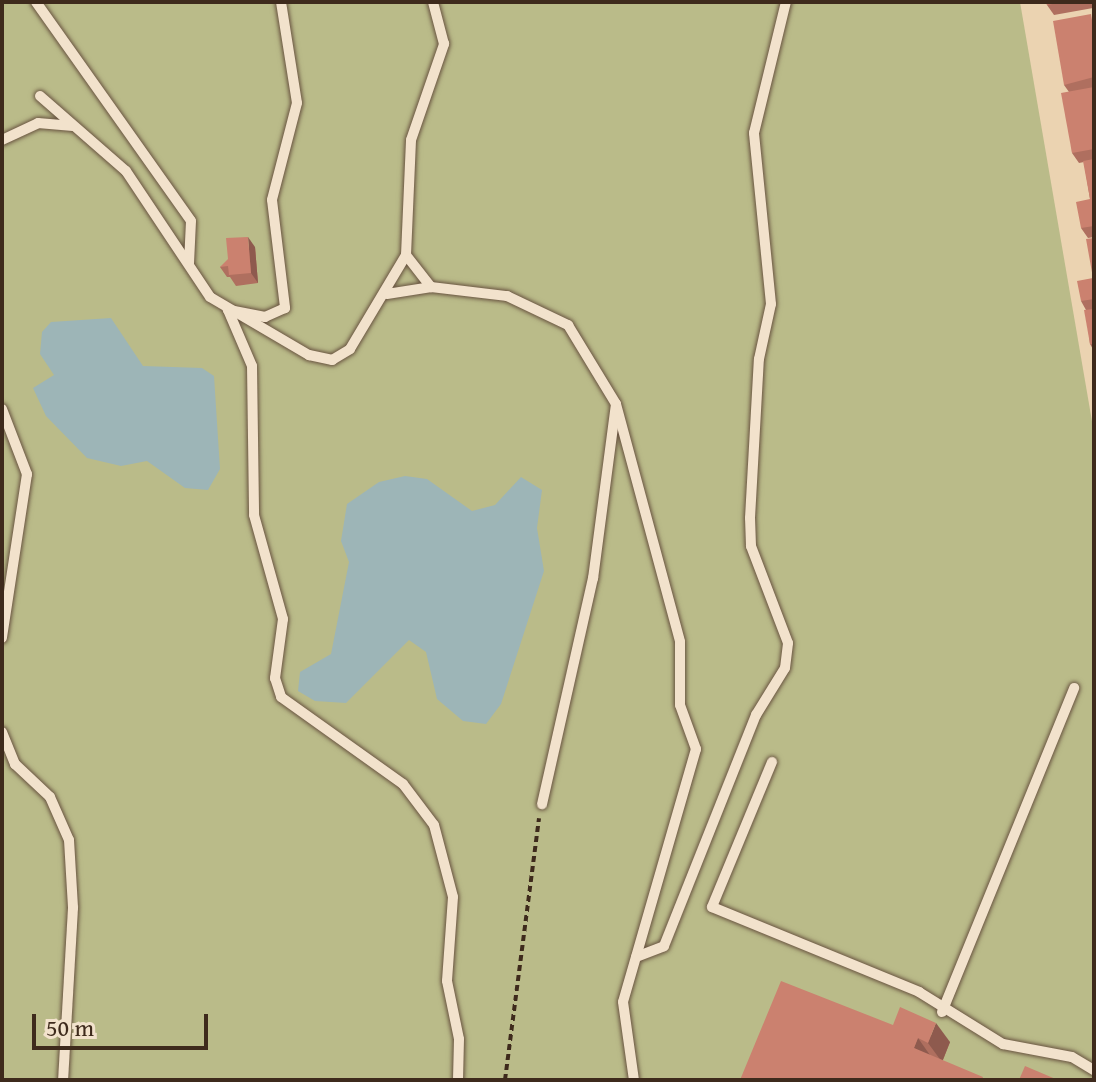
<!DOCTYPE html>
<html>
<head>
<meta charset="utf-8">
<style>
	body { margin:0 }
	#map { position:relative; width:1096px; height:1082px; overflow:hidden; background:#ebd3b1; font-family:"Gentium Book Plus",serif }
	div>[style] { position:absolute }
	[style*='--x'] { left:calc(var(--x)*1px); top:calc(var(--y)*1px); width:calc(var(--w)*1px); rotate:calc(var(--a)*1deg) }
	.green>* { inset:0; background:#babb89 }
	.water>* { inset:0; background:#9db5b7 }
	.path>* { height:4px; margin-top:-2px; transform-origin:0; background:repeating-linear-gradient(90deg,#3e2a1c 0 6px,transparent 0 10px) }
	.roads { filter:drop-shadow(0 0 2px #695441) drop-shadow(0 0 2px #695441) }
	.lane>* { height:10px; margin:-5px; padding:0 5px; transform-origin:5px; border-radius:5px; background:#f2e2cc }
	.wall>* { inset:0; background:#af6f5f }
	.shaded-wall>* { inset:0; background:#8e5a4e }
	.building>* { inset:0; background:#cb816f }
	span { translate:-50% -50%; white-space:nowrap; text-align:center; line-height:1.15; -webkit-text-stroke:7px #f2e2cc; paint-order:stroke }
	.frame { position:absolute; inset:0; border:4px solid #3e2a1c; pointer-events:none }
	.scale { position:absolute; left:32px; top:1014px; width:176px; height:36px; box-sizing:border-box; border:4px solid #3e2a1c; border-top:0; padding-left:10px; font-size:24px; line-height:28px; white-space:nowrap; color:#3e2a1c; -webkit-text-stroke:6px #f2e2cc; paint-order:stroke }
</style>
</head>
<body>
<div id="map">
	<div class="green">
		<i style="clip-path:polygon(2px 2px,1020px 2px,1094px 433px,1094px 1080px,2px 1080px)"></i>
	</div>
	<div class="water">
		<i style="clip-path:polygon(111px 318px,143px 366px,202px 368px,214px 376px,220px 469px,208px 490px,185px 488px,147px 461px,121px 466px,87px 458px,46px 416px,33px 388px,54px 375px,40px 354px,42px 332px,51px 322px)"></i>
		<i style="clip-path:polygon(405px 476px,427px 479px,472px 511px,495px 505px,521px 477px,542px 490px,537px 528px,544px 571px,501px 704px,486px 724px,463px 721px,437px 699px,426px 652px,409px 640px,346px 703px,315px 701px,298px 691px,300px 672px,331px 654px,349px 562px,341px 541px,347px 504px,379px 482px)"></i>
	</div>
	<div class="path">
		<i style="--x:505;--y:1080;--w:264;--a:-82.6"></i>
	</div>
	<div class="roads">
		<div class="lane">
			<i style="--x:36;--y:2;--w:268;--a:54.7"></i>
			<i style="--x:191;--y:221;--w:43;--a:92.7"></i>
			<i style="--x:281;--y:2;--w:102;--a:81"></i>
			<i style="--x:297;--y:103;--w:100;--a:104.5"></i>
			<i style="--x:272;--y:200;--w:109;--a:83.1"></i>
			<i style="--x:285;--y:308;--w:22;--a:156"></i>
			<i style="--x:265;--y:317;--w:38;--a:-169"></i>
			<i style="--x:228;--y:310;--w:61;--a:66.8"></i>
			<i style="--x:252;--y:366;--w:149;--a:89.2"></i>
			<i style="--x:254;--y:515;--w:108;--a:74.4"></i>
			<i style="--x:283;--y:619;--w:60;--a:97.7"></i>
			<i style="--x:275;--y:678;--w:20;--a:72"></i>
			<i style="--x:281;--y:697;--w:150;--a:35.5"></i>
			<i style="--x:403;--y:784;--w:51;--a:52.9"></i>
			<i style="--x:434;--y:825;--w:74;--a:75.2"></i>
			<i style="--x:453;--y:897;--w:84;--a:94.1"></i>
			<i style="--x:447;--y:981;--w:59;--a:78.3"></i>
			<i style="--x:459;--y:1039;--w:41;--a:91.4"></i>
			<i style="--x:40;--y:96;--w:114;--a:41.1"></i>
			<i style="--x:126;--y:171;--w:151;--a:56.3"></i>
			<i style="--x:210;--y:297;--w:115;--a:30.4"></i>
			<i style="--x:309;--y:355;--w:24;--a:12"></i>
			<i style="--x:332;--y:360;--w:21;--a:-31"></i>
			<i style="--x:350;--y:349;--w:109;--a:-59.2"></i>
			<i style="--x:406;--y:255;--w:115;--a:-87.5"></i>
			<i style="--x:411;--y:140;--w:102;--a:-71"></i>
			<i style="--x:444;--y:44;--w:43;--a:-104.7"></i>
			<i style="--x:2;--y:140;--w:40;--a:-25"></i>
			<i style="--x:38;--y:123;--w:35;--a:5"></i>
			<i style="--x:406;--y:255;--w:41;--a:52"></i>
			<i style="--x:431;--y:287;--w:77;--a:6.8"></i>
			<i style="--x:507;--y:296;--w:68;--a:25.4"></i>
			<i style="--x:568;--y:325;--w:92;--a:58.7"></i>
			<i style="--x:616;--y:404;--w:176;--a:97.5"></i>
			<i style="--x:593;--y:578;--w:232;--a:102.7"></i>
			<i style="--x:387;--y:294;--w:45;--a:-9"></i>
			<i style="--x:616;--y:404;--w:246;--a:74.9"></i>
			<i style="--x:680;--y:642;--w:63;--a:90"></i>
			<i style="--x:680;--y:705;--w:47;--a:70"></i>
			<i style="--x:696;--y:749;--w:263;--a:106.1"></i>
			<i style="--x:623;--y:1002;--w:79;--a:82"></i>
			<i style="--x:2;--y:409;--w:70;--a:69"></i>
			<i style="--x:27;--y:474;--w:166;--a:98.7"></i>
			<i style="--x:2;--y:732;--w:35;--a:68"></i>
			<i style="--x:15;--y:764;--w:48;--a:43.3"></i>
			<i style="--x:50;--y:797;--w:47;--a:66.2"></i>
			<i style="--x:69;--y:840;--w:68;--a:86.6"></i>
			<i style="--x:73;--y:908;--w:172;--a:93.3"></i>
			<i style="--x:772;--y:762;--w:157;--a:112.5"></i>
			<i style="--x:712;--y:907;--w:224;--a:22.3"></i>
			<i style="--x:919;--y:992;--w:99;--a:31.8"></i>
			<i style="--x:1003;--y:1044;--w:70;--a:10.7"></i>
			<i style="--x:1072;--y:1057;--w:26;--a:31"></i>
			<i style="--x:636;--y:957;--w:30;--a:-21"></i>
			<i style="--x:664;--y:946;--w:249;--a:-68.3"></i>
			<i style="--x:756;--y:715;--w:55;--a:-58.3"></i>
			<i style="--x:785;--y:668;--w:25;--a:-83"></i>
			<i style="--x:788;--y:643;--w:104;--a:-110.9"></i>
			<i style="--x:751;--y:546;--w:28;--a:-92"></i>
			<i style="--x:750;--y:518;--w:159;--a:-86.8"></i>
			<i style="--x:759;--y:359;--w:56;--a:-77.7"></i>
			<i style="--x:771;--y:304;--w:172;--a:-95.7"></i>
			<i style="--x:754;--y:133;--w:135;--a:-76.3"></i>
			<i style="--x:942;--y:1012;--w:350;--a:-67.8"></i>
		</div>
	</div>
	<div class="wall">
		<i style="clip-path:polygon(1046px 2px,1093px 2px,1093px 8px,1054px 15px,1047px 5px)"></i>
		<i style="clip-path:polygon(1094px 19px,1094px 237px,1088px 238px,1081px 228px,1090px 199px,1084px 162px,1079px 163px,1072px 153px,1069px 92px,1064px 85px)"></i>
		<i style="clip-path:polygon(1094px 238px,1094px 351px,1090px 344px,1086px 310px,1081px 301px,1093px 278px)"></i>
		<i style="clip-path:polygon(255px 247px,258px 283px,236px 286px,230px 277px,227px 277px,220px 267px)"></i>
		<i style="clip-path:polygon(893px 1025px,950px 1042px,943px 1060px,740px 1080px)"></i>
	</div>
	<div class="shaded-wall">
		<i style="clip-path:polygon(248px 237px,255px 247px,258px 283px,251px 273px)"></i>
		<i style="clip-path:polygon(936px 1023px,950px 1042px,942px 1062px,928px 1043px)"></i>
		<i style="clip-path:polygon(918px 1038px,932px 1058px,914px 1048px)"></i>
	</div>
	<div class="building">
		<i style="clip-path:polygon(1046px 2px,1063px 2px,1047px 5px)"></i>
		<i style="clip-path:polygon(1091px 14px,1094px 32px,1094px 77px,1064px 85px,1053px 21px)"></i>
		<i style="clip-path:polygon(1094px 87px,1094px 149px,1072px 153px,1061px 93px)"></i>
		<i style="clip-path:polygon(1094px 159px,1094px 226px,1081px 228px,1076px 202px,1090px 199px,1083px 161px)"></i>
		<i style="clip-path:polygon(248px 237px,251px 273px,229px 275px,228px 266px,220px 267px,228px 259px,226px 238px)"></i>
		<i style="clip-path:polygon(1094px 238px,1094px 299px,1081px 301px,1077px 281px,1093px 278px,1086px 239px)"></i>
		<i style="clip-path:polygon(1094px 309px,1094px 344px,1090px 344px,1084px 310px)"></i>
		<i style="clip-path:polygon(781px 981px,893px 1025px,900px 1007px,936px 1023px,928px 1043px,918px 1038px,914px 1048px,983px 1077px,982px 1080px,740px 1080px)"></i>
		<i style="clip-path:polygon(1025px 1066px,1058px 1080px,1019px 1080px)"></i>
	</div>
	<div class="frame"></div>
	<div class="scale">50 m</div>
</div>
</body>
</html>
